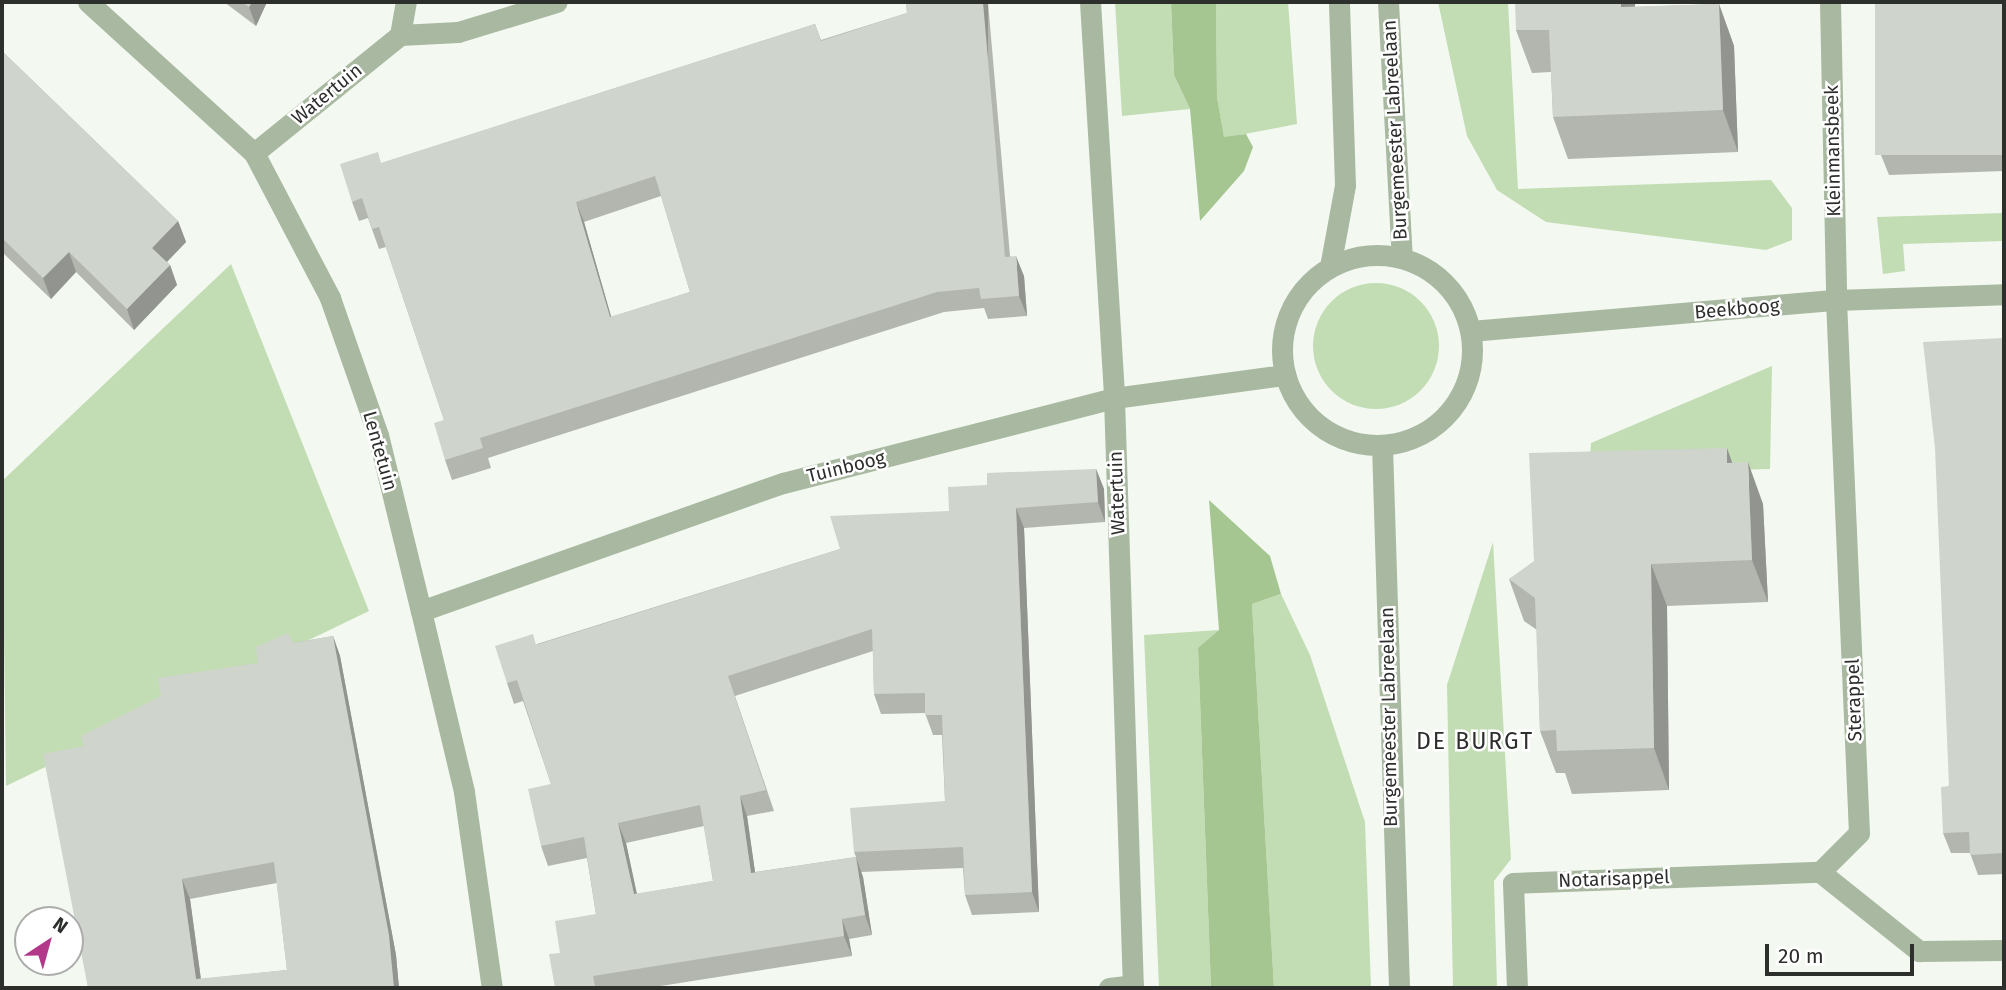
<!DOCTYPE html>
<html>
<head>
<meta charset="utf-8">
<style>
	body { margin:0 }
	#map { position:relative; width:2006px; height:990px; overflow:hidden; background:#f3f9f1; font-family:"Fira Sans",sans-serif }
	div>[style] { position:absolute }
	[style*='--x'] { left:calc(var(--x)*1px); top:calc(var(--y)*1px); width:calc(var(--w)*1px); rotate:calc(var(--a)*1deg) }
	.green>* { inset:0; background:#c2dcb3 }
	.round { border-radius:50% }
	.forest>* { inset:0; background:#a5c690 }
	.minor>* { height:21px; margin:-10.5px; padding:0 10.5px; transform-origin:10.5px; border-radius:10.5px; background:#a9b8a0 }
	.tertiary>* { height:21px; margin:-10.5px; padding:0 10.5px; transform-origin:10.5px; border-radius:10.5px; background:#a9b8a0 }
	.tertiary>.ring { margin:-10.5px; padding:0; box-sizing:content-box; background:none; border:21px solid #a9b8a0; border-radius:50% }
	.wall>* { inset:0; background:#b2b6af }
	.shaded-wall>* { inset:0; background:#91948f; transform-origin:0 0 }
	.building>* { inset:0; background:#cfd4cc; transform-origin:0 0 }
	span { translate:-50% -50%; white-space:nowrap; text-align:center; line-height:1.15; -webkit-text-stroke:5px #fff; paint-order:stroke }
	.street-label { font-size:19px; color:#2d2f2c }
	.quarter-label { font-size:23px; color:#2d2f2c; letter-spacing:2px }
	.frame { position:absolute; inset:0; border:4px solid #2d2f2c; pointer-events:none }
	.north { position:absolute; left:14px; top:906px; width:70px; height:70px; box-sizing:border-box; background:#fff; border:2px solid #abacab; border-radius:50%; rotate:36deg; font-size:19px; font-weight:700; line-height:28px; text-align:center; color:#2d2f2c }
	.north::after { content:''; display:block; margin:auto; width:24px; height:32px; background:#b23889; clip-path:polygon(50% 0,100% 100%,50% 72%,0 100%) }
	.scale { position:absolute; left:1765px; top:944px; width:149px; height:32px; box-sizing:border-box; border:4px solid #2d2f2c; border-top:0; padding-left:9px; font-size:21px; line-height:24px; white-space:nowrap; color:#2d2f2c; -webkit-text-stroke:5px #fff; paint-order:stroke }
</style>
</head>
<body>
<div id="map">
	<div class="green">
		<i style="clip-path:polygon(1115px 2px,1171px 2px,1174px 75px,1190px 109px,1122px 116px)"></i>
		<i style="clip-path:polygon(1216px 2px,1288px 2px,1297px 124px,1224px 138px,1217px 97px)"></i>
		<i style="clip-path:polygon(1438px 2px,1508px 2px,1518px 189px,1771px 180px,1792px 208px,1792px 240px,1766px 250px,1546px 222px,1497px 190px,1467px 136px)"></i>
		<i style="clip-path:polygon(2004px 213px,2004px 241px,1903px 244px,1905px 271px,1883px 274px,1877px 217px)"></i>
		<i style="clip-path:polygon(231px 264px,369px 611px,6px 786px,2px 481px)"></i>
		<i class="round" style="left:1313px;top:283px;width:126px;height:126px"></i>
		<i style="clip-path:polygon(1772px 366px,1770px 469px,1589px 474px,1591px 443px)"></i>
		<i style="clip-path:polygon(1493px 542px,1511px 859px,1494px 881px,1497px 988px,1453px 988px,1447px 685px)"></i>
		<i style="clip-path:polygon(1281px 594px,1310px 655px,1365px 822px,1371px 988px,1274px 988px,1252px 604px)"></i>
		<i style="clip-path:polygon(1219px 630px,1198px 649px,1211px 988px,1159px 988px,1144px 635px)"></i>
	</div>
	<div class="forest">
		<i style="clip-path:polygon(1171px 2px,1216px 2px,1217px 97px,1224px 137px,1246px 134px,1253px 147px,1244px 171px,1200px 221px,1190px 109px,1174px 75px)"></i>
		<i style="clip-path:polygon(1209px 500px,1270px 556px,1281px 594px,1252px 604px,1274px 988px,1211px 988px,1198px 648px,1219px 630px)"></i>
	</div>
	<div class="minor">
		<i style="--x:88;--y:2;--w:224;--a:42.3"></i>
		<i style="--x:254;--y:153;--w:164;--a:62.3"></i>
		<i style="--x:330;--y:298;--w:145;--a:70.7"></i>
		<i style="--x:378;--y:435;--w:181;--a:76.3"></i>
		<i style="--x:421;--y:611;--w:186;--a:76.6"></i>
		<i style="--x:464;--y:792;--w:198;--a:81.9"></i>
		<i style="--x:1090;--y:2;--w:397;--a:86.5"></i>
		<i style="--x:1114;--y:398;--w:590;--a:88.16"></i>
		<i style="--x:1830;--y:2;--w:298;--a:88.8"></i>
		<i style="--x:1836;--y:300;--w:533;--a:87.53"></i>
		<i style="--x:1859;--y:833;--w:55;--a:135"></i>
		<i style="--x:1820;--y:872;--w:127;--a:38.6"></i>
		<i style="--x:1919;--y:951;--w:85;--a:-0.7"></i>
		<i style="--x:400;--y:35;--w:34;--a:-80"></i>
		<i style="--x:254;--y:153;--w:188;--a:-38.9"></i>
		<i style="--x:400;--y:35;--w:58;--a:-3"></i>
		<i style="--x:458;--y:32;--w:103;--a:-16.9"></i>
		<i style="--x:1471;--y:331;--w:366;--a:-4.9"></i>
		<i style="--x:1836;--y:300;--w:168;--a:-2"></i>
		<i style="--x:421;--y:611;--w:384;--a:-19.5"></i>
		<i style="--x:783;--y:483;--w:342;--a:-14.4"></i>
		<i style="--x:1114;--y:398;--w:173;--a:-7.7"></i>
		<i style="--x:1109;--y:988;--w:24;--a:-7"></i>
		<i style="--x:1517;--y:988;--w:105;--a:-92.2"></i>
		<i style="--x:1513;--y:883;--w:307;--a:-2.1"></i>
	</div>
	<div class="tertiary">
		<i style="--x:1388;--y:2;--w:256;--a:86.9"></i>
		<i class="ring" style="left:1282px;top:255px;width:169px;height:169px"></i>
		<i style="--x:1330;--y:267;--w:83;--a:-79.6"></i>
		<i style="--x:1345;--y:185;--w:183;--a:-91.9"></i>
		<i style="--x:1382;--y:446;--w:542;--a:88.2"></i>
	</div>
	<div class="wall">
		<i style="clip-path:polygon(224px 2px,267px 2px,256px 26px)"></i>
		<i style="clip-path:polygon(evenodd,906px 2px,988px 2px,1010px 256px,1024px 276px,1027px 316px,988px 319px,984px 308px,944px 312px,488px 458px,491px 468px,452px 480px,445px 460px,444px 420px,386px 247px,379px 249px,368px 218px,359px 221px,352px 202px,382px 163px,815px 24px,821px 40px,907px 13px,906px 2px,661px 196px,690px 292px,611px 317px,584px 222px,661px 196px)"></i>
		<i style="clip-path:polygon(2004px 2px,2004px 171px,1889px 175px,1881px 155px)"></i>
		<i style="clip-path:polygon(1719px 4px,1734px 46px,1738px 152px,1568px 159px,1553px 117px,1551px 72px,1532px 73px,1516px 30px,1635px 7px)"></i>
		<i style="clip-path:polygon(2px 51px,178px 221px,186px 242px,167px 262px,170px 265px,177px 285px,134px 330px,76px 272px,51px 299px,2px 252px)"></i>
		<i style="clip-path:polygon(2003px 338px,2004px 343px,2004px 874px,1978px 875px,1970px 853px,1951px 853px,1943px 833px)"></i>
		<i style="clip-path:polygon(1732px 463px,1763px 504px,1768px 602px,1667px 606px,1669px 790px,1572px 794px,1565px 773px,1556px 773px,1540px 731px,1537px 630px,1524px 621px,1509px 579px)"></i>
		<i style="clip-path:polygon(evenodd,1096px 469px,1104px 489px,1105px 522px,1024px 528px,1039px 912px,972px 915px,965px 895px,963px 868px,861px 872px,863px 877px,872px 935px,849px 939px,852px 956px,648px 988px,555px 988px,560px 953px,596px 914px,587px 858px,548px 866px,541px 846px,551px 784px,523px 701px,514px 704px,507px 683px,537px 644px,840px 549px,949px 511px,987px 485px,1096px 469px,873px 651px,874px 694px,881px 714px,925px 713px,933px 735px,942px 735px,945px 801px,854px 852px,856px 857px,755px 872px,747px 816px,774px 811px,735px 696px,873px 651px,1096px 469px,704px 826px,713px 881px,637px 894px,626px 843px,704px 826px)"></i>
		<i style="clip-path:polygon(evenodd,333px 636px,340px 656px,396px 955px,399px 988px,88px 988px,84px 746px,258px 663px,293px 643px,333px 636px,277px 883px,287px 970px,201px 979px,190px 899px,277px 883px)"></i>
	</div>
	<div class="shaded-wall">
		<i style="clip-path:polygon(252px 2px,267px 2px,256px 26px,249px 7px)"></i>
		<i style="left:983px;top:2px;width:5px;height:256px"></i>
		<i style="clip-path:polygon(1621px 2px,1635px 2px,1636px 49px,1621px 7px)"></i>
		<i style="clip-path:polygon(1719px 4px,1734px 46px,1738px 152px,1723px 110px)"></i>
		<i style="clip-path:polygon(576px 202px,584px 222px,617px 337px,610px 317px)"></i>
		<i style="clip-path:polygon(178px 221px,186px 242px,160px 269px,152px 248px)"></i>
		<i style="clip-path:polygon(69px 252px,76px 272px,51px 299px,43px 278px)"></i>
		<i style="clip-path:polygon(1016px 256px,1024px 276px,1027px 316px,1019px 296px)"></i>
		<i style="clip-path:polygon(170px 265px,177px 285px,134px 330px,127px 309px)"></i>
		<i style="clip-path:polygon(1727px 448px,1742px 490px,1727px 463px)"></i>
		<i style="clip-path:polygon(1748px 462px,1763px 504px,1768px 602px,1752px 560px)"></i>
		<i style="clip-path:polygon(1096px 469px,1104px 489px,1105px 522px,1098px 502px)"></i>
		<i style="clip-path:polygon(1016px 508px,1024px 528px,1039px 912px,1032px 892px)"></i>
		<i style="clip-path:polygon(1651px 564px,1667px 606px,1669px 790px,1654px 748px)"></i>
		<i style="clip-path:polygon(333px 636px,340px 656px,396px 955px,399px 988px,394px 988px)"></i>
		<i style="clip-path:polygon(740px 796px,747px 816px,758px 893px,751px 873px)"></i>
		<i style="clip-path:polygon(618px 823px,626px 843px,641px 914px,634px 894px)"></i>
		<i style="clip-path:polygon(856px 857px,863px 877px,872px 935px,865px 915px)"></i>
		<i style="clip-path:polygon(182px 879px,190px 899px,202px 988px,196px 979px)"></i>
		<i style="clip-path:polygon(842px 919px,849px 939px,852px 956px,844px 936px)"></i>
	</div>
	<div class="building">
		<i style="clip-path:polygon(242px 2px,252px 2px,249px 7px)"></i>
		<i style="clip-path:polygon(evenodd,906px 2px,983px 2px,1005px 257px,1016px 256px,1019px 296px,981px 299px,979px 288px,937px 292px,480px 438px,483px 448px,445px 460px,434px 423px,444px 420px,379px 227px,372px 229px,362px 198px,352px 202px,340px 164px,378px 152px,381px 163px,815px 24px,821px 41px,907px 13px,906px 2px,655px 176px,690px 292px,610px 317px,576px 202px,655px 176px)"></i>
		<i style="clip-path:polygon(1515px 2px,1621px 2px,1621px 7px,1719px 4px,1723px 110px,1553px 117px,1549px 30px,1516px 30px)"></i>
		<i style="left:1875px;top:2px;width:129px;height:153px"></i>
		<i style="clip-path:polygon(2px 51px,178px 221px,152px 248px,170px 265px,127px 309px,69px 252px,43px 278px,2px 238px)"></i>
		<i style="clip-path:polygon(2003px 338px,2004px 373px,2004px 853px,1970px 855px,1969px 832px,1943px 833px,1941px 787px,1949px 786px,1935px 448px,1923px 342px)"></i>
		<i style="clip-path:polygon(1727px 448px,1727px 463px,1748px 462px,1752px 560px,1651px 564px,1654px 748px,1557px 751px,1556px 730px,1540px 731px,1535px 598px,1509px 579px,1534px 561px,1529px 453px)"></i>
		<i style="clip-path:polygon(evenodd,1096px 469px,1098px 502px,1016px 508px,1032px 892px,965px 895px,963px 847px,854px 852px,850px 808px,945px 801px,942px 715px,925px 715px,925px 693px,874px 694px,872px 629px,728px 676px,766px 790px,740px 796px,751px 873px,856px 857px,865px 915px,842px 919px,844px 936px,593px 976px,595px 986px,581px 988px,555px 988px,549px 954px,560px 953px,555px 921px,596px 914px,584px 837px,541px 846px,528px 789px,551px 784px,517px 680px,507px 683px,495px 646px,533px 634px,536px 645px,840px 549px,830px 516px,949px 511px,948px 487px,987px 485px,987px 473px,1096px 469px,700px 805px,713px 881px,634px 894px,618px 823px,700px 805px)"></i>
		<i style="clip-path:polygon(evenodd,288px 633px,293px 643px,333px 636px,389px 935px,394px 988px,88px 988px,43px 754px,84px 746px,81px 736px,161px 696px,158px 678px,258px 663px,256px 647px,288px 633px,274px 862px,287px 970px,196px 979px,182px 879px,274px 862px)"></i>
		<i style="left:1894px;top:986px;width:110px;height:2px"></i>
	</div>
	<div class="street-label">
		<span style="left:327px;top:94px;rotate:-39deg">Watertuin</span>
		<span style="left:1395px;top:130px;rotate:-93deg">Burgemeester Labreelaan</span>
		<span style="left:1833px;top:151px;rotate:-91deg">Kleinmansbeek</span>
		<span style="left:1737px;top:309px;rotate:-5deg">Beekboog</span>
		<span style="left:380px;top:451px;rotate:74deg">Lentetuin</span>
		<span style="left:846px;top:467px;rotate:-14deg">Tuinboog</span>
		<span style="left:1117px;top:493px;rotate:-92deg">Watertuin</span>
		<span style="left:1854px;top:700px;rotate:-92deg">Sterappel</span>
		<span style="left:1389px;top:717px;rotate:-91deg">Burgemeester Labreelaan</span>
		<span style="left:1614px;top:879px;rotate:-2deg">Notarisappel</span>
	</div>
	<div class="quarter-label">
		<span style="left:1475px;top:741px">DE BURGT</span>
	</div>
	<div class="frame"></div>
	<div class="north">N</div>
	<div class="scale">20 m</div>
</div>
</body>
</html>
